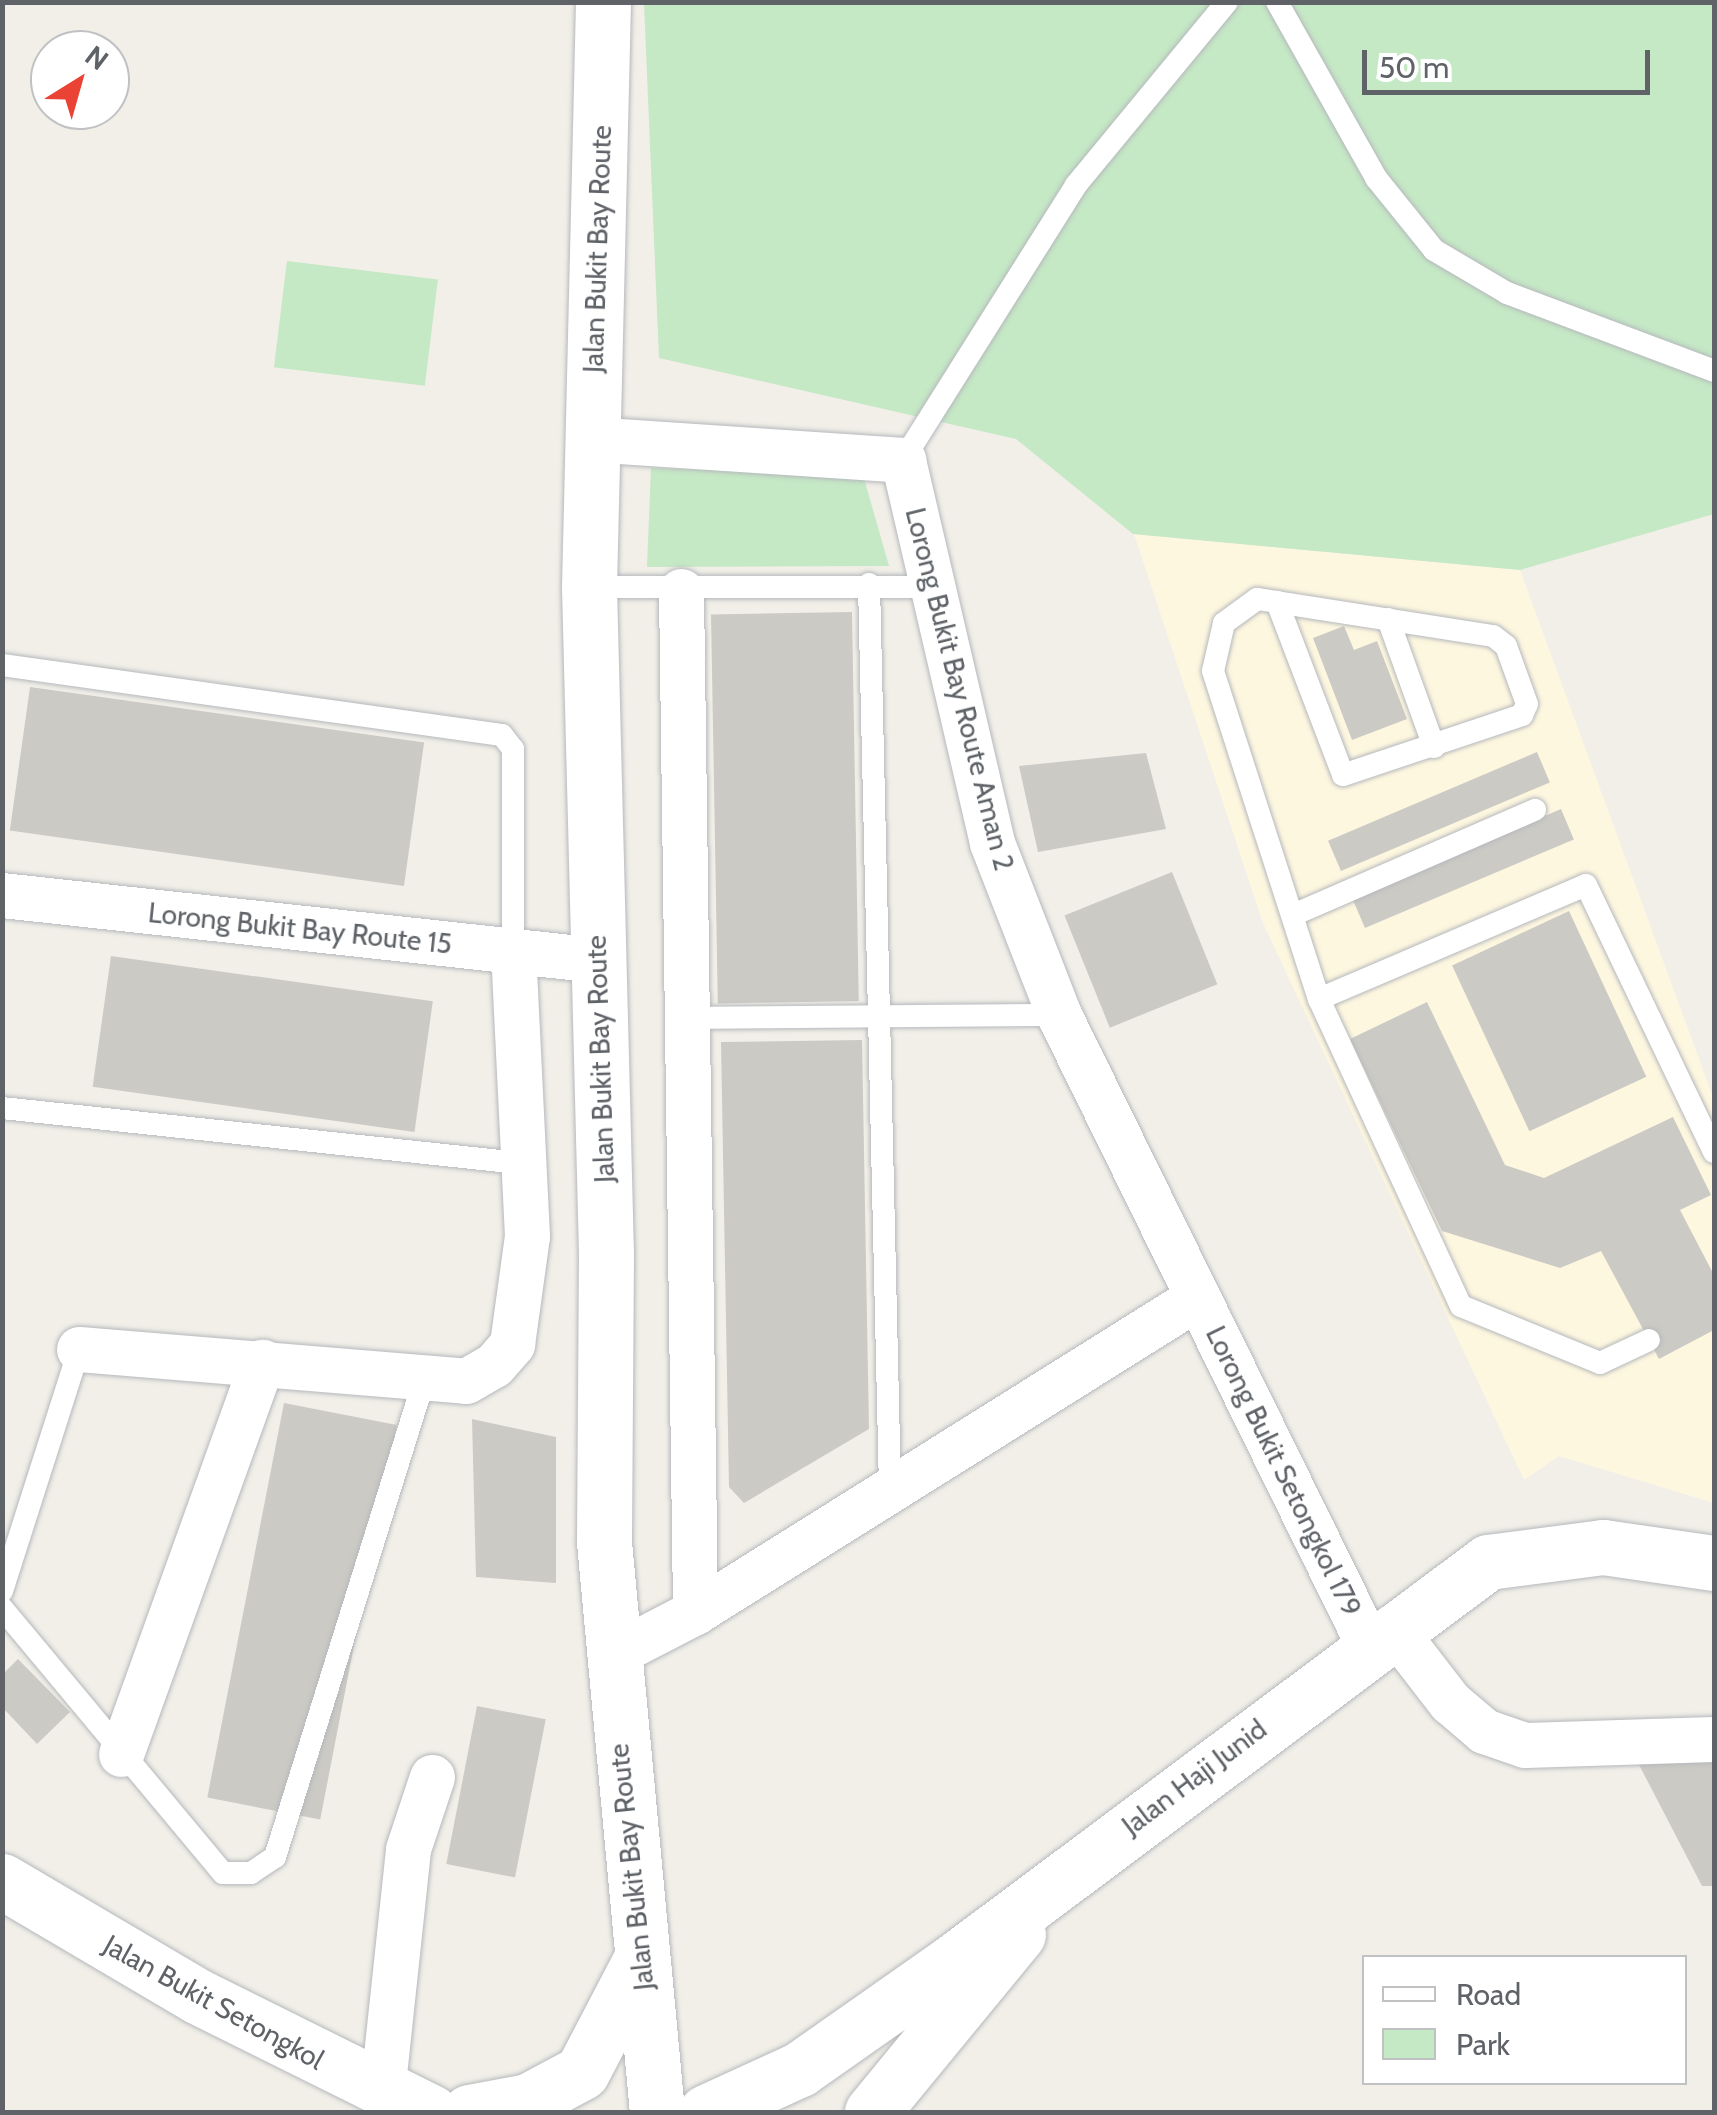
<!DOCTYPE html>
<html>
<head>
<meta charset="utf-8">
<style>
	body { margin:0 }
	#map { position:relative; width:1717px; height:2115px; overflow:hidden; background:#f1efe8; font-family:Cabin,sans-serif }
	div>[style] { position:absolute }
	[style*='--x'] { left:calc(var(--x)*1px); top:calc(var(--y)*1px); width:calc(var(--w)*1px); rotate:calc(var(--a)*1deg) }
	.commercial>* { inset:0; background:#fef7e0 }
	.green>* { inset:0; background:#c5e8c5; transform-origin:0 0 }
	.building>* { inset:0; background:#cccac5; transform-origin:0 0 }
	.roads { filter:drop-shadow(0 0 2px #b5b8bc) drop-shadow(0 0 2px #b5b8bc) }
	.service>* { height:22px; margin:-11px; padding:0 11px; transform-origin:11px; border-radius:11px; background:#fff }
	.minor>* { height:45px; margin:-22.5px; padding:0 22.5px; transform-origin:22.5px; border-radius:22.5px; background:#fff }
	.tertiary>* { height:55px; margin:-27.5px; padding:0 27.5px; transform-origin:27.5px; border-radius:27.5px; background:#fff }
	span { translate:-50% -50%; white-space:nowrap; text-align:center; line-height:1.15; -webkit-text-stroke:9px #fff; paint-order:stroke }
	.street-label { font-size:28px; color:#5f6368 }
	.frame { position:absolute; inset:0; border:5px solid #5f6368; pointer-events:none }
	.legend { position:absolute; left:1362px; top:1955px; width:325px; height:130px; box-sizing:border-box; background:#fff; border:2px solid #bfc1c3; margin:0; padding:12px 18px; list-style:none; font-size:30px; color:#5f6368 }
	.legend li { display:flex; align-items:center; gap:20px; height:50px }
	.legend b { width:50px; border:2px solid #bfc1c3 }
	.north { position:absolute; left:30px; top:30px; width:100px; height:100px; box-sizing:border-box; background:#fff; border:2px solid #bfc1c3; border-radius:50%; rotate:37deg; font-size:28px; font-weight:700; line-height:40px; text-align:center; color:#5f6368 }
	.north::after { content:''; display:block; margin:auto; width:35px; height:45px; background:#ea4335; clip-path:polygon(50% 0,100% 100%,50% 72%,0 100%) }
	.scale { position:absolute; left:1362px; top:50px; width:288px; height:45px; box-sizing:border-box; border:5px solid #5f6368; border-top:0; padding-left:12px; font-size:30px; line-height:35px; white-space:nowrap; color:#5f6368; -webkit-text-stroke:8px #fff; paint-order:stroke }
</style>
</head>
<body>
<div id="map">
	<div class="commercial">
		<i style="clip-path:polygon(1134px 534px,1520px 570px,1714px 1100px,1714px 1503px,1559px 1456px,1524px 1480px,1263px 923px)"></i>
	</div>
	<div class="green">
		<i style="clip-path:polygon(644px 3px,1714px 3px,1714px 514px,1520px 570px,1133px 534px,1016px 439px,659px 358px)"></i>
		<i style="left:287px;top:261px;width:152px;height:107px;rotate:7deg"></i>
		<i style="clip-path:polygon(651px 468px,863px 475px,889px 566px,647px 567px)"></i>
	</div>
	<div class="building">
		<i style="left:852px;top:612px;width:389px;height:141px;rotate:89deg"></i>
		<i style="clip-path:polygon(1344px 626px,1354px 650px,1377px 641px,1407px 719px,1352px 740px,1313px 638px)"></i>
		<i style="left:30px;top:687px;width:398px;height:145px;rotate:8deg"></i>
		<i style="left:1537px;top:752px;width:33px;height:227px;rotate:67deg"></i>
		<i style="clip-path:polygon(1146px 753px,1166px 829px,1038px 852px,1019px 766px)"></i>
		<i style="left:1561px;top:809px;width:33px;height:227px;rotate:67deg"></i>
		<i style="left:1172px;top:872px;width:121px;height:116px;rotate:68deg"></i>
		<i style="left:1569px;top:911px;width:183px;height:129px;rotate:65deg"></i>
		<i style="left:111px;top:956px;width:325px;height:132px;rotate:8deg"></i>
		<i style="clip-path:polygon(1427px 1002px,1505px 1165px,1544px 1178px,1673px 1117px,1711px 1195px,1680px 1210px,1714px 1275px,1714px 1330px,1659px 1359px,1601px 1251px,1560px 1268px,1442px 1231px,1350px 1039px)"></i>
		<i style="clip-path:polygon(862px 1040px,869px 1429px,744px 1503px,729px 1487px,721px 1042px)"></i>
		<i style="left:284px;top:1403px;width:115px;height:402px;rotate:11deg"></i>
		<i style="clip-path:polygon(472px 1419px,556px 1437px,556px 1583px,476px 1577px)"></i>
		<i style="clip-path:polygon(18px 1659px,70px 1712px,37px 1744px,3px 1708px,3px 1674px)"></i>
		<i style="left:477px;top:1706px;width:70px;height:161px;rotate:11deg"></i>
		<i style="clip-path:polygon(1635px 1757px,1714px 1759px,1714px 1886px,1702px 1886px)"></i>
	</div>
	<div class="roads">
		<div class="service">
			<i style="--x:1277;--y:2;--w:202;--a:60.6"></i>
			<i style="--x:1376;--y:178;--w:92;--a:51.1"></i>
			<i style="--x:1434;--y:250;--w:85;--a:30.5"></i>
			<i style="--x:1507;--y:293;--w:221;--a:20.6"></i>
			<i style="--x:903;--y:460;--w:325;--a:-57.8"></i>
			<i style="--x:1076;--y:185;--w:237;--a:-50.5"></i>
			<i style="--x:869;--y:584;--w:906;--a:88.67"></i>
			<i style="--x:589;--y:587;--w:344;--a:0"></i>
			<i style="--x:1277;--y:602;--w:185;--a:69.1"></i>
			<i style="--x:1343;--y:775;--w:189;--a:-18.5"></i>
			<i style="--x:1522;--y:715;--w:12;--a:-66"></i>
			<i style="--x:1527;--y:704;--w:62;--a:-109.9"></i>
			<i style="--x:1506;--y:646;--w:16;--a:-142"></i>
			<i style="--x:1493;--y:636;--w:219;--a:-171.1"></i>
			<i style="--x:1277;--y:602;--w:20;--a:-171"></i>
			<i style="--x:1257;--y:599;--w:41;--a:144"></i>
			<i style="--x:1224;--y:623;--w:49;--a:102.9"></i>
			<i style="--x:1213;--y:671;--w:345;--a:72.1"></i>
			<i style="--x:1319;--y:999;--w:290;--a:-23.1"></i>
			<i style="--x:1586;--y:885;--w:296;--a:64.4"></i>
			<i style="--x:1388;--y:619;--w:136;--a:70.2"></i>
			<i style="--x:2;--y:665;--w:505;--a:7.97"></i>
			<i style="--x:502;--y:735;--w:18;--a:52"></i>
			<i style="--x:513;--y:749;--w:203;--a:90"></i>
			<i style="--x:1293;--y:915;--w:264;--a:-23.5"></i>
			<i style="--x:1319;--y:999;--w:338;--a:65.2"></i>
			<i style="--x:1461;--y:1306;--w:150;--a:22.3"></i>
			<i style="--x:1600;--y:1363;--w:54;--a:-25.1"></i>
			<i style="--x:688;--y:1018;--w:371;--a:-0.5"></i>
			<i style="--x:2;--y:1108;--w:520;--a:6.07"></i>
			<i style="--x:2;--y:1591;--w:254;--a:-72.3"></i>
			<i style="--x:2;--y:1608;--w:345;--a:50.2"></i>
			<i style="--x:223;--y:1873;--w:28;--a:0"></i>
			<i style="--x:251;--y:1873;--w:29;--a:-34"></i>
			<i style="--x:275;--y:1857;--w:503;--a:-72.65"></i>
		</div>
		<div class="minor">
			<i style="--x:589;--y:439;--w:315;--a:3.8"></i>
			<i style="--x:903;--y:460;--w:393;--a:76.9"></i>
			<i style="--x:992;--y:843;--w:185;--a:68.7"></i>
			<i style="--x:1059;--y:1015;--w:703;--a:63.84"></i>
			<i style="--x:681;--y:591;--w:1021;--a:89.21"></i>
			<i style="--x:2;--y:895;--w:599;--a:6.23"></i>
			<i style="--x:79;--y:1349;--w:388;--a:4.7"></i>
			<i style="--x:466;--y:1381;--w:32;--a:-30"></i>
			<i style="--x:494;--y:1365;--w:28;--a:-49"></i>
			<i style="--x:512;--y:1344;--w:109;--a:-82.1"></i>
			<i style="--x:527;--y:1236;--w:284;--a:-92.8"></i>
			<i style="--x:1392;--y:1627;--w:95;--a:52.3"></i>
			<i style="--x:1450;--y:1702;--w:45;--a:40.5"></i>
			<i style="--x:1484;--y:1731;--w:43;--a:18.9"></i>
			<i style="--x:1525;--y:1745;--w:189;--a:-1.8"></i>
			<i style="--x:610;--y:1656;--w:96;--a:-27.4"></i>
			<i style="--x:695;--y:1612;--w:593;--a:-32.06"></i>
			<i style="--x:121;--y:1754;--w:417;--a:-70.2"></i>
			<i style="--x:382;--y:2093;--w:245;--a:-83.9"></i>
			<i style="--x:408;--y:1849;--w:76;--a:-71.6"></i>
		</div>
		<div class="tertiary">
			<i style="--x:603;--y:2;--w:585;--a:91.37"></i>
			<i style="--x:589;--y:587;--w:666;--a:88.54"></i>
			<i style="--x:606;--y:1253;--w:289;--a:90.4"></i>
			<i style="--x:604;--y:1542;--w:572;--a:84.69"></i>
			<i style="--x:2;--y:1881;--w:226;--a:30.5"></i>
			<i style="--x:197;--y:1996;--w:261;--a:26.4"></i>
			<i style="--x:469;--y:2112;--w:60;--a:-10.6"></i>
			<i style="--x:528;--y:2101;--w:61;--a:-28.2"></i>
			<i style="--x:582;--y:2072;--w:123;--a:-62.4"></i>
			<i style="--x:706;--y:2112;--w:103;--a:-24.6"></i>
			<i style="--x:800;--y:2069;--w:184;--a:-35.1"></i>
			<i style="--x:951;--y:1963;--w:670;--a:-36.75"></i>
			<i style="--x:1488;--y:1562;--w:116;--a:-7.4"></i>
			<i style="--x:1603;--y:1547;--w:112;--a:8.2"></i>
			<i style="--x:872;--y:2112;--w:230;--a:-50.6"></i>
		</div>
	</div>
	<div class="street-label">
		<span style="left:597px;top:249px;rotate:-88deg">Jalan Bukit Bay Route</span>
		<span style="left:960px;top:689px;rotate:76deg">Lorong Bukit Bay Route Aman 2</span>
		<span style="left:300px;top:928px;rotate:6deg">Lorong Bukit Bay Route 15</span>
		<span style="left:600px;top:1059px;rotate:-92deg">Jalan Bukit Bay Route</span>
		<span style="left:1284px;top:1471px;rotate:64deg">Lorong Bukit Setongkol 179</span>
		<span style="left:1194px;top:1777px;rotate:-37deg">Jalan Haji Junid</span>
		<span style="left:631px;top:1867px;rotate:-96deg">Jalan Bukit Bay Route</span>
		<span style="left:214px;top:2002px;rotate:29deg">Jalan Bukit Setongkol</span>
	</div>
	<div class="frame"></div>
	<ul class="legend">
	<li><b style="height:12px;background:#fff"></b>Road</li>
	<li><b style="height:28px;background:#c5e8c5"></b>Park</li>
	</ul>
	<div class="north">N</div>
	<div class="scale">50 m</div>
</div>
</body>
</html>
